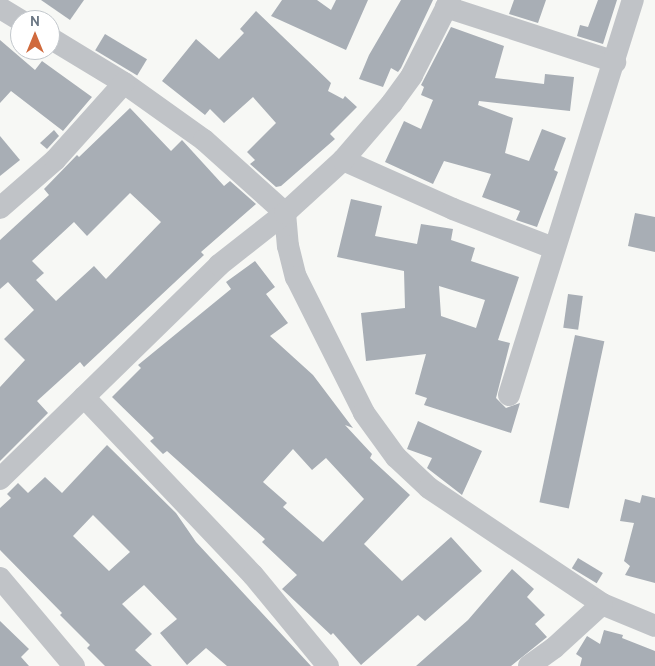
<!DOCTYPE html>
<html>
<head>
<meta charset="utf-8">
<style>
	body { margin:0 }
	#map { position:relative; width:655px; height:666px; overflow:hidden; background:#f7f8f5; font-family:Cabin,sans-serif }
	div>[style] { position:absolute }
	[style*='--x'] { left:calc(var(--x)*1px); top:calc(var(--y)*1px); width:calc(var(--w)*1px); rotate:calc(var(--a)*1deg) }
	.building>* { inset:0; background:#a8aeb5; transform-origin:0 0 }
	.street>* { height:22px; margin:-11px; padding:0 11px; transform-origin:11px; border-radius:11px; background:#c0c3c7 }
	span { translate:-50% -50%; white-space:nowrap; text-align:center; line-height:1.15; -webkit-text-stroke:5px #fff; paint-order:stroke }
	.north { position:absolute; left:10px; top:10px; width:50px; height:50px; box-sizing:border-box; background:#fff; border:1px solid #c3c8cd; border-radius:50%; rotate:0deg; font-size:14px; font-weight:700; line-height:20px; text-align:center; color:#6a7683 }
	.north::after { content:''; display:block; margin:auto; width:18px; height:22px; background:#d06a3d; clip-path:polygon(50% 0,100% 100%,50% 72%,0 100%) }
</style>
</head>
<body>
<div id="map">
	<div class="building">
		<i style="clip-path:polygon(41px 0,84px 0,70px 20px)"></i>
		<i style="clip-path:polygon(282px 0,317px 0,331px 10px,336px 0,368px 0,346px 50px,271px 16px)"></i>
		<i style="clip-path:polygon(401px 0,433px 0,401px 68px,398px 72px,391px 68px,383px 87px,359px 79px,369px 55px)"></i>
		<i style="clip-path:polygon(514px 0,546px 0,538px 23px,509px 14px)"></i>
		<i style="clip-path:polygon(598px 0,617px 0,603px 44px,577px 36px,580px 25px,588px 27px)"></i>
		<i style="clip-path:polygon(256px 11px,331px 83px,328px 91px,343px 99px,345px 96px,357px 107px,330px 134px,335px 139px,281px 186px,276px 187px,250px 164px,255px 160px,247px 152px,276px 123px,253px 97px,224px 123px,210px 109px,205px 115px,162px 81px,196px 39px,219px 59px,244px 33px,240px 29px)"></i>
		<i style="clip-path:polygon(451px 27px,504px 46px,495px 78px,544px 84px,545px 74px,574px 77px,570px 111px,479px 101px,478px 105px,513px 118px,505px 153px,529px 161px,542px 129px,566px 138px,554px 170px,558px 172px,537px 227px,516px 220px,520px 211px,482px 197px,491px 174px,444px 161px,433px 184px,385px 162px,404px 121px,421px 129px,433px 100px,421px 95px,424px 87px,421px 85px)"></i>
		<i style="left:105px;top:34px;width:49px;height:19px;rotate:31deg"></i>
		<i style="clip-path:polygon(0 40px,35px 70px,42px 61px,92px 97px,63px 131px,11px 91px,0 103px)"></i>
		<i style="clip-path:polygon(evenodd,130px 108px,171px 151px,182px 140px,224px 186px,230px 181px,256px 204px,201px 252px,204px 255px,84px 367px,80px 362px,37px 401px,48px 413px,0 461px,0 387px,25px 360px,4px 339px,34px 310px,8px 282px,0 289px,0 240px,49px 195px,44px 189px,77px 155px,79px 157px,130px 108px,130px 193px,161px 222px,106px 279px,94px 266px,56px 301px,36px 280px,44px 273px,32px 261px,74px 222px,87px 236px,130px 193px)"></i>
		<i style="clip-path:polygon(54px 130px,59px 136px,47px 149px,40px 143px)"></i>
		<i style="clip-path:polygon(0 136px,20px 160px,0 176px)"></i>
		<i style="clip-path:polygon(evenodd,351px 199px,382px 206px,375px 236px,417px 244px,421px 224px,453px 229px,451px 240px,475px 248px,471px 261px,519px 277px,498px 340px,510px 343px,496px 398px,506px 408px,520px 403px,511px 433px,424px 405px,427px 398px,415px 394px,426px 354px,366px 361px,361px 313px,405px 308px,404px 271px,337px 257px,351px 199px,439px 286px,485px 300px,476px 328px,441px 316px,439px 286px)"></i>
		<i style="clip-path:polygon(635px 213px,655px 217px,655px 252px,628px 246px)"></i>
		<i style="clip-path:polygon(evenodd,255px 261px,275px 287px,266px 294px,288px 323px,270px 336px,313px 375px,353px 428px,345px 425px,372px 454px,370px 458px,410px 495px,364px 544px,402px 581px,451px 537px,482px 571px,425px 621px,418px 615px,361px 665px,333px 633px,331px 635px,282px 589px,297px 575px,262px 542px,265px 539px,167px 451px,163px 454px,150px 441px,154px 438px,112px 397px,141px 368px,138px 365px,231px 289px,226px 282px,255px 261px,293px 449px,312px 470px,326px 458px,364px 499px,323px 542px,283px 507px,287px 503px,263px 482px,293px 449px)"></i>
		<i style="left:568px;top:294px;width:15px;height:34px;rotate:8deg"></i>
		<i style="left:575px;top:335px;width:30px;height:171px;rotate:12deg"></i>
		<i style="clip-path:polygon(418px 421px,482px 451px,462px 495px,427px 468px,432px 458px,407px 449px)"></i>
		<i style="clip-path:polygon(evenodd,107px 445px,176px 513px,196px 542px,311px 666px,227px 666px,206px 648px,187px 665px,160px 633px,177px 619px,144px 585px,122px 604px,152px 634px,135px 650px,152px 666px,105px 666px,87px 648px,90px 645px,60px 615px,62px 613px,0 550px,0 508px,11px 498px,7px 494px,18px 483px,28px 493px,45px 477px,62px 493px,107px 445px,93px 515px,130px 552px,109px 571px,73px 536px,93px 515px)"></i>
		<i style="clip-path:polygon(642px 495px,655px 498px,655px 583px,625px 575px,630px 566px,624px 561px,634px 523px,620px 521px,625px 499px,640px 503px)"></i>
		<i style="left:578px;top:558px;width:29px;height:12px;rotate:31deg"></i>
		<i style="clip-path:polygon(512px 569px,534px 589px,527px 597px,545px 615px,535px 624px,547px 637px,511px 666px,416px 666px,468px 620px)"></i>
		<i style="clip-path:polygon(0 621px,29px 649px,21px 657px,29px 666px,0 666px)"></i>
		<i style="clip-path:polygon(604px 630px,623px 635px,622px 638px,655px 651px,655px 666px,580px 666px,582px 658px,576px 654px,587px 636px,600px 644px)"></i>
	</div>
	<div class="street">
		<i style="--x:446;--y:7;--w:178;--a:18"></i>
		<i style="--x:0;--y:8;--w:23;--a:31"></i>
		<i style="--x:50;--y:38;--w:87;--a:31.3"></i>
		<i style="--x:124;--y:83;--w:98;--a:35.5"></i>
		<i style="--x:204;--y:140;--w:109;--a:42"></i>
		<i style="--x:285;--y:213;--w:33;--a:85"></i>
		<i style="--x:288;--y:246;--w:32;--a:76"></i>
		<i style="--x:296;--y:277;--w:152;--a:63.4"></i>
		<i style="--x:364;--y:413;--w:54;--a:54"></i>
		<i style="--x:396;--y:457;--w:45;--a:43.2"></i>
		<i style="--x:429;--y:488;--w:208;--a:33.8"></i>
		<i style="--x:602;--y:604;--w:57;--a:22.5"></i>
		<i style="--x:343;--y:160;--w:120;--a:24"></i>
		<i style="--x:453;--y:209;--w:107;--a:21.3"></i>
		<i style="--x:0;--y:208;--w:73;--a:-41.1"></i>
		<i style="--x:55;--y:160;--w:103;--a:-48.1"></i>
		<i style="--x:509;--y:395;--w:414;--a:-72.6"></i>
		<i style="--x:84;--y:397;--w:245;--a:46.5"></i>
		<i style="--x:253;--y:575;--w:118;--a:50.5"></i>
		<i style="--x:0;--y:479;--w:306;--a:-44.3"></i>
		<i style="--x:219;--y:265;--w:84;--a:-38.2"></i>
		<i style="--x:285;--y:213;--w:79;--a:-42.4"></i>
		<i style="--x:343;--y:160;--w:75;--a:-49.3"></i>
		<i style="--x:392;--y:103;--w:34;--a:-54"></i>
		<i style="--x:412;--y:75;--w:84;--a:-63.1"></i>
		<i style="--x:0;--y:578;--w:115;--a:49.9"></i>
		<i style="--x:529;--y:666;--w:31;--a:-36"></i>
		<i style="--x:554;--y:648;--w:65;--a:-42.5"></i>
	</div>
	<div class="north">N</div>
</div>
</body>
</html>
